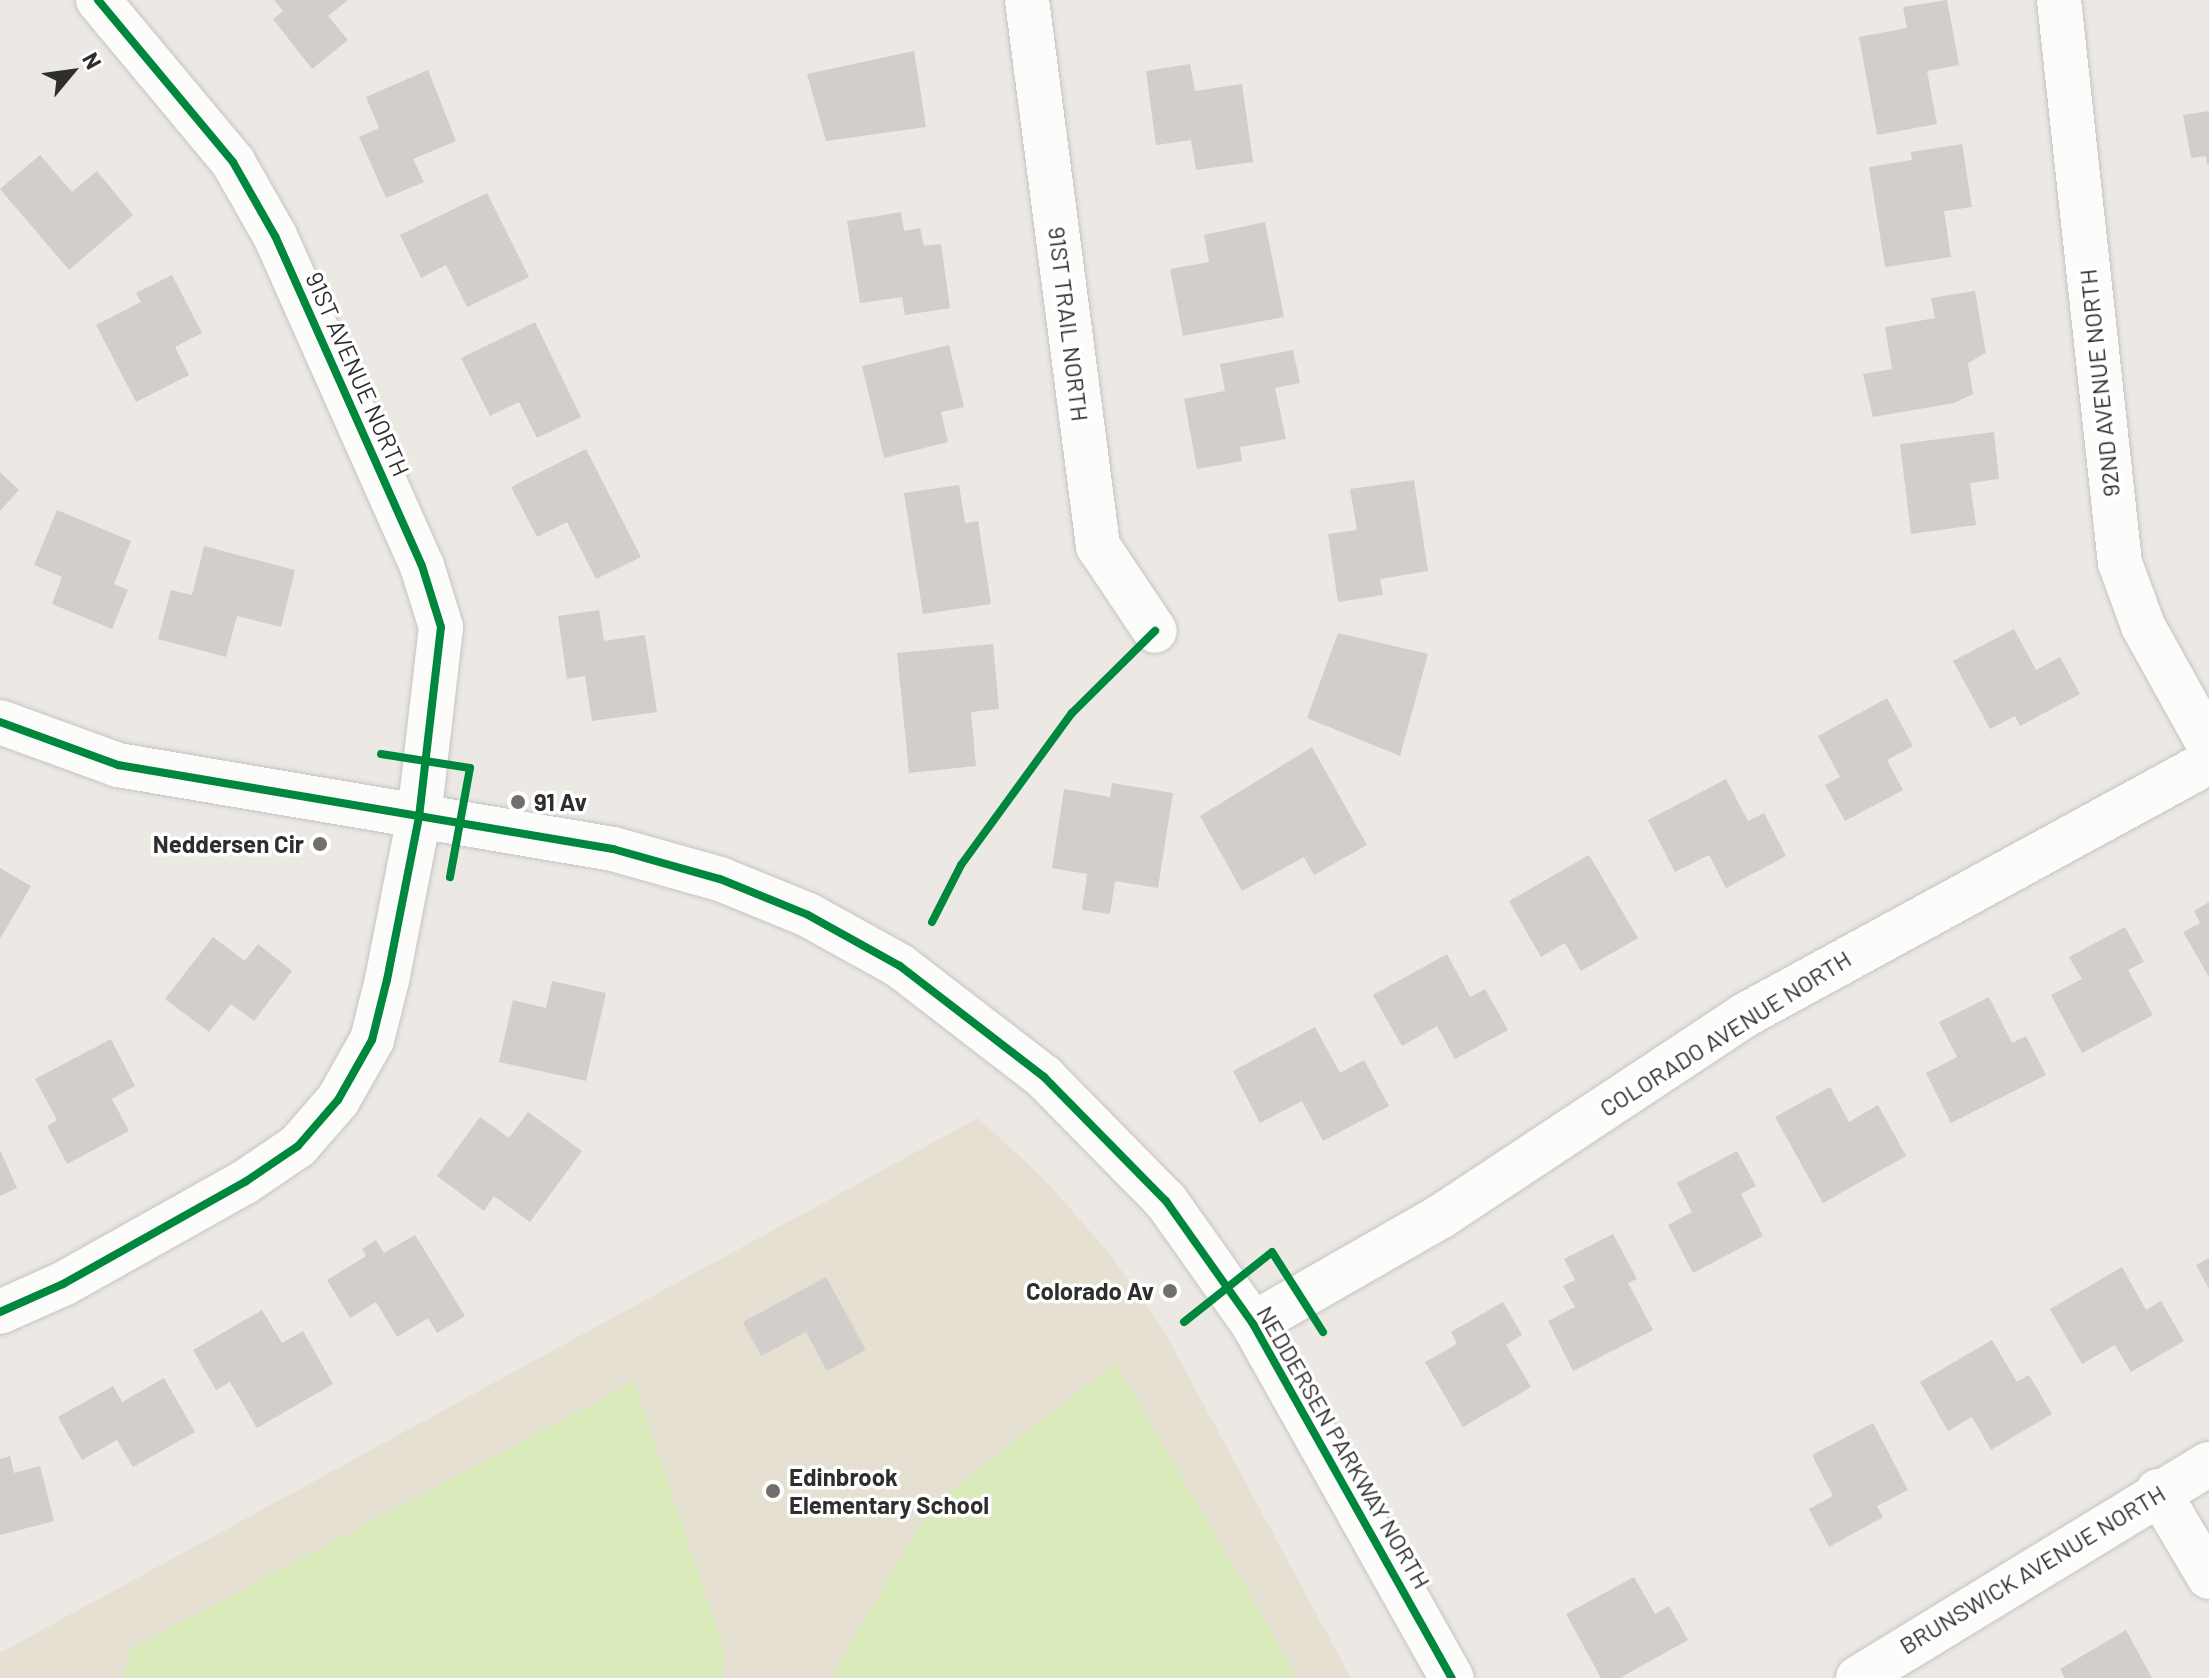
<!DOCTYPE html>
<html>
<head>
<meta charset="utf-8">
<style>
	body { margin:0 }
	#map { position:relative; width:2209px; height:1678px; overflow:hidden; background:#ece8e4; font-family:Barlow,sans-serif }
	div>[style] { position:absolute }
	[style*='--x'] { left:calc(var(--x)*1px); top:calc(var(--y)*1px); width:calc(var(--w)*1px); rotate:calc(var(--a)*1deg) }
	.education>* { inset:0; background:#e6e0d3 }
	.pitch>* { inset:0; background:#d9eabb }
	.building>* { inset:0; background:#d1cecb }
	.roads { filter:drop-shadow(0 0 2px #c5c4c5) drop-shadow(0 0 2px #c5c4c5) }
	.street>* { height:44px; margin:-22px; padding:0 22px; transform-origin:22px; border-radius:22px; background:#fcfcfb }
	.secondary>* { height:44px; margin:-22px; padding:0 22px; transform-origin:22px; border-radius:22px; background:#fcfcfb }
	.cycleway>* { height:8px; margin:-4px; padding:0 4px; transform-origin:4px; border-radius:4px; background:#00873e }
	.dots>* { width:22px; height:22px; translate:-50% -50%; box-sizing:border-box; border:4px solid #fff; border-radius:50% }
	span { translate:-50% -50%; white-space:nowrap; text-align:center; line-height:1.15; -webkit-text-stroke:7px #fff; paint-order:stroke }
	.street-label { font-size:24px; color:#2e2e2e }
	.poi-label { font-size:24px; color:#2e2e2e; font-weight:700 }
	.left { translate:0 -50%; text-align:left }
	.right { translate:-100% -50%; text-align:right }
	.north { position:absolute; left:32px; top:32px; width:80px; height:80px; -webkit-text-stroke:6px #fff; paint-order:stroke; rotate:61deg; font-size:22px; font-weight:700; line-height:32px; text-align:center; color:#2e2e2e }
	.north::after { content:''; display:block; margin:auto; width:28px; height:36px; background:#2e2e2e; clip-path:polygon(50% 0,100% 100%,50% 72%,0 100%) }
</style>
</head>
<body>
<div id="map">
	<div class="education">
		<i style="clip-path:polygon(978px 1118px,1044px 1179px,1109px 1253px,1163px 1329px,1351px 1678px,0 1678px,0 1653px)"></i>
	</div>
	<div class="pitch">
		<i style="clip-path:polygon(1116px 1363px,1298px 1678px,830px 1678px,933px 1504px)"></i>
		<i style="clip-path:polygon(634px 1382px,726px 1655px,722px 1678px,122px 1678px,131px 1649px)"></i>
	</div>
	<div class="building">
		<i style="clip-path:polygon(274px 0,348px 0,328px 16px,348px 40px,312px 69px,273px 19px,283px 11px)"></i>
		<i style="clip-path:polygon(1947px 0,1959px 65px,1927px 71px,1937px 124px,1877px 135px,1859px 37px,1907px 28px,1903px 7px)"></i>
		<i style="clip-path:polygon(914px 51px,926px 127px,826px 141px,807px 74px)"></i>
		<i style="clip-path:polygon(1190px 64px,1195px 91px,1242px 84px,1253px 162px,1196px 170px,1191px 140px,1156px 145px,1146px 71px)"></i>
		<i style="clip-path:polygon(428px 70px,456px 141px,413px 159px,424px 182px,386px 198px,359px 137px,379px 128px,366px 97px)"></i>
		<i style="clip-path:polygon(2209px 111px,2209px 165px,2207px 165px,2206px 156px,2191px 158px,2183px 115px)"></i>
		<i style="clip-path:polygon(1962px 144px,1972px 207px,1944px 211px,1951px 257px,1885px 267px,1869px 167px,1912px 160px,1911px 152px)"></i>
		<i style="clip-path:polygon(40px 155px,72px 192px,97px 171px,133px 215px,69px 270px,0 189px)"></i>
		<i style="clip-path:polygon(487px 193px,529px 277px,467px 307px,446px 265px,421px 278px,400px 235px)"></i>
		<i style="clip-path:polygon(901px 212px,904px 231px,920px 228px,924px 246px,941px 244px,950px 308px,905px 315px,902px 297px,860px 303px,847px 221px)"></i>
		<i style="clip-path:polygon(1265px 222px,1284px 317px,1183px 336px,1170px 269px,1209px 262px,1204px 235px)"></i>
		<i style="clip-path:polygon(172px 275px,202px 333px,175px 347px,189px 375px,136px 402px,96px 325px,141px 302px,136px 293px)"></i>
		<i style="clip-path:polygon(1975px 291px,1986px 353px,1968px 363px,1973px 394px,1954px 403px,1873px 417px,1863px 374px,1892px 369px,1885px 327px,1935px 318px,1931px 298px)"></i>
		<i style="clip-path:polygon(535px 322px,581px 417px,537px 438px,519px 402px,490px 416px,461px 358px)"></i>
		<i style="clip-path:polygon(949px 345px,964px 407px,941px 412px,948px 442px,884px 458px,862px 366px)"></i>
		<i style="clip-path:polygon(1293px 350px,1300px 383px,1275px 388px,1286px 439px,1240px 447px,1242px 461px,1197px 469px,1184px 399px,1225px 391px,1220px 364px)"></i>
		<i style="clip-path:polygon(1994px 432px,1999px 479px,1970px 483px,1976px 525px,1911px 534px,1900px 444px)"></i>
		<i style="clip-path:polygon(586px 449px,641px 557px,596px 579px,567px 522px,537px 537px,511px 487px)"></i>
		<i style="clip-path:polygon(0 472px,19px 490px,0 511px)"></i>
		<i style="clip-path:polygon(1414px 480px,1428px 571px,1380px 579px,1383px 595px,1338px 602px,1328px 534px,1357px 530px,1350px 489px)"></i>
		<i style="clip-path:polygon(959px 485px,965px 523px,978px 521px,991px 604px,923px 614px,904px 493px)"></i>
		<i style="clip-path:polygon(57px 510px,131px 541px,114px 584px,128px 590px,112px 629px,52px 604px,62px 577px,34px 565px)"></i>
		<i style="clip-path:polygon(204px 546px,295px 570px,281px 627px,237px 616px,226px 657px,158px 639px,171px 590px,192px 595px)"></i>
		<i style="clip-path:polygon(599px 610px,604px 641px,645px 635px,657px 712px,592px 721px,585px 676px,567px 679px,558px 616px)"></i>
		<i style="clip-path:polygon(2014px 629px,2036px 670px,2060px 657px,2080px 694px,2020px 726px,2015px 716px,1990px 729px,1953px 661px)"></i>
		<i style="clip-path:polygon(1338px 633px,1428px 654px,1400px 756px,1307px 718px)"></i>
		<i style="clip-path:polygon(993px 644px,999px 709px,971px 712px,976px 766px,909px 773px,897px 653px)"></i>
		<i style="clip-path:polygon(1887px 698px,1913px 746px,1887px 760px,1903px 790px,1845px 821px,1825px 785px,1840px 777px,1818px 736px)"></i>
		<i style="clip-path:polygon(1312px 747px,1367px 845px,1314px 875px,1304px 857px,1242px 891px,1200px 816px)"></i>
		<i style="clip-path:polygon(1726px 779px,1748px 821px,1764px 813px,1786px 856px,1726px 888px,1709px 855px,1675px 872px,1648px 820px)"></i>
		<i style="clip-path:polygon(1112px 783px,1173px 793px,1158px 888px,1115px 881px,1110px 914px,1082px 910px,1087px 874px,1052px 868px,1064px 789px,1110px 797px)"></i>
		<i style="clip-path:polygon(1589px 855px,1638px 938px,1581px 971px,1565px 943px,1541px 957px,1509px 901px)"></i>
		<i style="clip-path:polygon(0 868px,31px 886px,0 939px)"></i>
		<i style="clip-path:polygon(2209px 902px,2209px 977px,2183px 932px,2200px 923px,2194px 911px)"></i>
		<i style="clip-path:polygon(2125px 927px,2144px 962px,2128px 970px,2153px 1015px,2082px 1053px,2051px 995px,2082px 979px,2069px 957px)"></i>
		<i style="clip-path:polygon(213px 937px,245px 961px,258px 944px,292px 971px,254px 1021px,231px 1004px,209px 1032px,165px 999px)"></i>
		<i style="clip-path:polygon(1447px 954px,1470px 997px,1485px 989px,1508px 1030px,1455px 1059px,1437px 1026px,1402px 1046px,1373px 995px)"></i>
		<i style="clip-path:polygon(552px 981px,606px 993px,586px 1081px,499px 1062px,513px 1000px,546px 1008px)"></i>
		<i style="clip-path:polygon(1989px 997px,2012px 1043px,2026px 1036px,2046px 1075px,1951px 1123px,1926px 1073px,1957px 1057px,1939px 1022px)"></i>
		<i style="clip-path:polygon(1315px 1027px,1340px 1073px,1364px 1060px,1389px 1106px,1323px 1141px,1302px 1101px,1260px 1123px,1233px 1071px)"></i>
		<i style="clip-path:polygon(111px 1039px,135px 1086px,112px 1099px,129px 1131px,67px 1164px,47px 1126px,57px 1120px,35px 1079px)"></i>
		<i style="clip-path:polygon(1830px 1087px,1849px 1122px,1878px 1105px,1906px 1156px,1823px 1203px,1775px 1117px)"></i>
		<i style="clip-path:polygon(528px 1112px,582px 1151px,530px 1222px,494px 1196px,484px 1211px,437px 1176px,480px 1117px,509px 1138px)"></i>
		<i style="clip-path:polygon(0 1150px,17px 1188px,0 1196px)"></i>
		<i style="clip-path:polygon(1737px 1151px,1756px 1186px,1741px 1194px,1763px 1236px,1693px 1273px,1668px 1225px,1692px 1212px,1677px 1183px)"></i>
		<i style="clip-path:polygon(1613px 1234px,1637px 1279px,1628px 1283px,1653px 1330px,1573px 1371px,1548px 1321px,1575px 1307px,1563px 1286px,1575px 1280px,1564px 1259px)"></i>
		<i style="clip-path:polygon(415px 1235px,465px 1316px,437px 1333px,428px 1318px,397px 1337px,376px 1302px,350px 1318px,327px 1280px,366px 1256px,362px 1249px,376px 1240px,384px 1253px)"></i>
		<i style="clip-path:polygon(2209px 1258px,2209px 1289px,2196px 1265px)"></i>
		<i style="clip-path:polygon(2122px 1267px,2146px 1310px,2161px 1301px,2184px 1341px,2131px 1372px,2115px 1345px,2082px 1364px,2050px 1309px)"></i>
		<i style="clip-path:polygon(826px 1277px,866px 1350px,827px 1371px,806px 1332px,761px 1356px,743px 1322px)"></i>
		<i style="clip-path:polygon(1503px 1302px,1522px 1335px,1506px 1345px,1531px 1387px,1463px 1427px,1425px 1362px,1457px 1344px,1451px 1332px)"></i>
		<i style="clip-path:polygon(262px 1310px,282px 1343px,303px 1331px,333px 1384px,257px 1428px,230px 1382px,216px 1390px,193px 1350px)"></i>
		<i style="clip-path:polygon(1992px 1340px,2017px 1382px,2029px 1375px,2052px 1414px,1991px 1450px,1972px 1417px,1948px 1431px,1920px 1382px)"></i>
		<i style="clip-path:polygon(164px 1378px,195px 1432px,133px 1467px,117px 1440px,82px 1460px,58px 1417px,113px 1386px,122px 1402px)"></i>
		<i style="clip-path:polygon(1873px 1423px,1908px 1490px,1877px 1506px,1883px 1517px,1829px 1547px,1809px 1509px,1833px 1496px,1812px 1455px)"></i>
		<i style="clip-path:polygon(10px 1456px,14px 1473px,40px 1466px,54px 1521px,0 1535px,0 1459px)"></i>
		<i style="clip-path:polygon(1634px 1577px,1655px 1614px,1669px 1606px,1688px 1640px,1620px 1678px,1601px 1678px,1566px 1614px)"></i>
		<i style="clip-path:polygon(2126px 1630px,2152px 1678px,2065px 1678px,2060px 1669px)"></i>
	</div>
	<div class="roads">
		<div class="street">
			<i style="--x:1027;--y:0;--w:551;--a:82.59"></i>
			<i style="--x:1098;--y:546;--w:102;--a:56.2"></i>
			<i style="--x:2059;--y:0;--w:566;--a:83.82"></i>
			<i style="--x:2120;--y:563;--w:67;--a:69.9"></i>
			<i style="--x:2143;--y:626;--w:136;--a:61"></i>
			<i style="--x:0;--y:1312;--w:69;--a:-24"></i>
			<i style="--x:63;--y:1284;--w:209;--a:-29.3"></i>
			<i style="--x:245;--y:1182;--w:64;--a:-34.2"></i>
			<i style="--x:298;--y:1146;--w:61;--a:-49"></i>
			<i style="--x:338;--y:1100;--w:69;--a:-60.5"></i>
			<i style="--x:372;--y:1040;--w:62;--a:-76"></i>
			<i style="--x:387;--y:980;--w:166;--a:-78.9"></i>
			<i style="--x:419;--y:817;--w:191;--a:-83.4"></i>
			<i style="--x:441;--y:627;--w:64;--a:-107.3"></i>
			<i style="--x:422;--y:566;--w:361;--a:-114"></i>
			<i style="--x:275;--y:236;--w:85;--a:-119.6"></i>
			<i style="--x:233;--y:162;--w:211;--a:-129.8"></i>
			<i style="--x:1253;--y:1324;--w:215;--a:-29.8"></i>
			<i style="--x:1440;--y:1217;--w:366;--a:-33.5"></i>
			<i style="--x:1745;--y:1015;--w:528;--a:-28.6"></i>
			<i style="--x:2158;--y:1491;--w:100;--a:59.3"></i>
			<i style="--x:1858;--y:1678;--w:411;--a:-31.4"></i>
		</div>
		<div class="secondary">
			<i style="--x:0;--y:722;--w:126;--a:20"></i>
			<i style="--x:118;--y:765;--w:502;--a:9.63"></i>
			<i style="--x:613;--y:849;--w:111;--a:15.7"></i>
			<i style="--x:720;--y:879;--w:95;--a:22.2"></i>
			<i style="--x:808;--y:915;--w:105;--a:29"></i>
			<i style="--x:900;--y:966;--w:182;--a:37.6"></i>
			<i style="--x:1044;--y:1077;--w:174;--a:45.5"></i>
			<i style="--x:1166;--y:1201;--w:151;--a:54.7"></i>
			<i style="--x:1253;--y:1324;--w:406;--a:60.7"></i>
		</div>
	</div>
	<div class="cycleway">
		<i style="--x:0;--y:722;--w:126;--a:20"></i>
		<i style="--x:118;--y:765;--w:502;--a:9.63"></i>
		<i style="--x:613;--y:849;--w:111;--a:15.7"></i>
		<i style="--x:720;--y:879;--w:95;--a:22.2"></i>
		<i style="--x:808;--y:915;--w:105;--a:29"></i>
		<i style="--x:900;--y:966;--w:182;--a:37.6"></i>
		<i style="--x:1044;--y:1077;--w:174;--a:45.5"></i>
		<i style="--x:1166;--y:1201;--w:151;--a:54.7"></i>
		<i style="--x:1253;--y:1324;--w:406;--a:60.7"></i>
		<i style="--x:381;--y:754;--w:90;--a:8.9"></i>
		<i style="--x:470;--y:768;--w:111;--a:100.4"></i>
		<i style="--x:932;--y:922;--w:64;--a:-63"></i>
		<i style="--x:961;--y:865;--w:188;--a:-53.9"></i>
		<i style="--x:1072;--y:713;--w:117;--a:-44.7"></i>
		<i style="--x:0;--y:1312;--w:69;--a:-24"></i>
		<i style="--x:63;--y:1284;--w:209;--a:-29.3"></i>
		<i style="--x:245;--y:1182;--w:64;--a:-34.2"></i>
		<i style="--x:298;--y:1146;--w:61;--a:-49"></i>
		<i style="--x:338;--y:1100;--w:69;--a:-60.5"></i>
		<i style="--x:372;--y:1040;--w:62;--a:-76"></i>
		<i style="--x:387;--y:980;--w:166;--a:-78.9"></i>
		<i style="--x:419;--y:817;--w:191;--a:-83.4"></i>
		<i style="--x:441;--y:627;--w:64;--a:-107.3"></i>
		<i style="--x:422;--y:566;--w:361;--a:-114"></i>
		<i style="--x:275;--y:236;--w:85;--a:-119.6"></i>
		<i style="--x:233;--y:162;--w:211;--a:-129.8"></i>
		<i style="--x:1184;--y:1322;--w:112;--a:-38.5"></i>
		<i style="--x:1272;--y:1252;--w:95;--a:57.5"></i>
	</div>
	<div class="dots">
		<i style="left:518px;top:802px;background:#706f6e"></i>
		<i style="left:320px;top:844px;background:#706f6e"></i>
		<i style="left:1170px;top:1291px;background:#706f6e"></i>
		<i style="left:773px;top:1491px;background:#706f6e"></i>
	</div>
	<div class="street-label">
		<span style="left:1069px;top:324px;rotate:83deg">91ST TRAIL NORTH</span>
		<span style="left:358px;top:374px;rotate:66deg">91ST AVENUE NORTH</span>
		<span style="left:2099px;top:383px;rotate:-96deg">92ND AVENUE NORTH</span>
		<span style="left:1725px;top:1033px;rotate:-32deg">COLORADO AVENUE NORTH</span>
		<span style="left:1344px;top:1447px;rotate:60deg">NEDDERSEN PARKWAY NORTH</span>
		<span style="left:2032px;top:1569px;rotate:-31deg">BRUNSWICK AVENUE NORTH</span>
	</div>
	<div class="poi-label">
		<span class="left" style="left:534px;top:802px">91 Av</span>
		<span class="right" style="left:304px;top:844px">Neddersen Cir</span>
		<span class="right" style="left:1154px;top:1291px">Colorado Av</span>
		<span class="left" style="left:789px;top:1491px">Edinbrook<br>Elementary School</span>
	</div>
	<div class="north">N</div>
</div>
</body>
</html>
